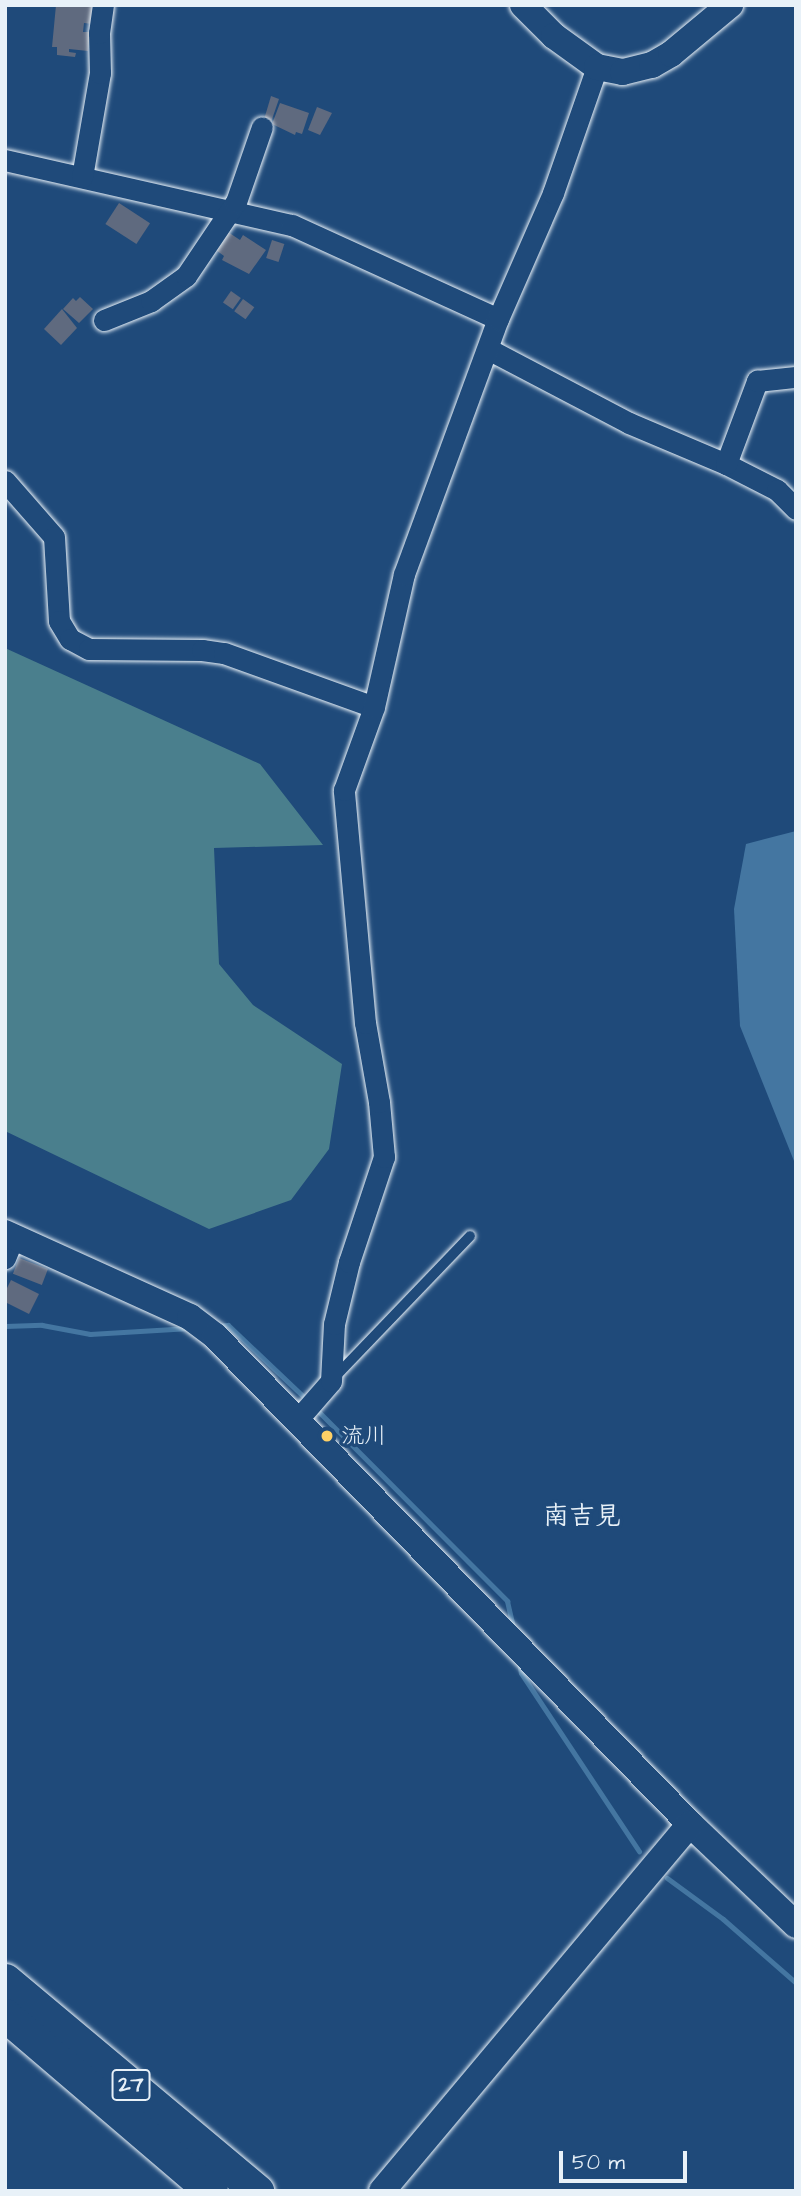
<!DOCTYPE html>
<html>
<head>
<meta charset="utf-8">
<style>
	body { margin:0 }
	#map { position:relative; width:801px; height:2196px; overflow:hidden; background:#1f4a7a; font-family:"Architects Daughter","Klee One",sans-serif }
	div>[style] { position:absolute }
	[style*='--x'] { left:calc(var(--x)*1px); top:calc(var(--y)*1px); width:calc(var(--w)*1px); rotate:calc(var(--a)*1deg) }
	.green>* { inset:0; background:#4a7f8d }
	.water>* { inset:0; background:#4476a1 }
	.stream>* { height:5px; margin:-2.5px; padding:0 2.5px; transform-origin:2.5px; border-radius:2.5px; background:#4476a1 }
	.building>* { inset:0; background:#5f6a7f; transform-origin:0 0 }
	.roads { filter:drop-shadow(0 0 2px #e8f1f8) drop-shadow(0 0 2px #e8f1f8) }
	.service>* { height:10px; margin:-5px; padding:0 5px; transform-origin:5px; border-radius:5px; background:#1f4a7a }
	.minor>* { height:21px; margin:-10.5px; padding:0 10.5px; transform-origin:10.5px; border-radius:10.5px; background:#1f4a7a }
	.tertiary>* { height:26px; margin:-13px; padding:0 13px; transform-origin:13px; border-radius:13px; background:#1f4a7a }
	.primary>* { height:33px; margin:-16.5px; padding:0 16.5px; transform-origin:16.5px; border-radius:16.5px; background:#1f4a7a }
	.dots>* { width:19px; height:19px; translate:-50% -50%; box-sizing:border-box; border:4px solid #1f4a7a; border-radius:50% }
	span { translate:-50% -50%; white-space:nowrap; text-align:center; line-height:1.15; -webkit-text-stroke:7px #1f4a7a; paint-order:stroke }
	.shield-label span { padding:2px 5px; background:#1f4a7a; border:2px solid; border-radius:5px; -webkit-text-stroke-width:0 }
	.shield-label { font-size:21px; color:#e8f1f8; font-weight:700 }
	.poi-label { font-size:23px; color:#e8f1f8 }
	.left { translate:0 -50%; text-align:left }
	.quarter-label { font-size:26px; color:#e8f1f8; font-weight:700 }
	.frame { position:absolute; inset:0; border:7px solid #e8f1f8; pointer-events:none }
	.scale { position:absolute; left:559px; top:2151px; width:128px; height:32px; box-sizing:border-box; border:4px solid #e8f1f8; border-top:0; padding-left:9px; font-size:21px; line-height:24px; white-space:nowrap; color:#e8f1f8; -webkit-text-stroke:5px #1f4a7a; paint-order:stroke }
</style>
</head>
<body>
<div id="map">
	<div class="green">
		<i style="clip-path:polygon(5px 648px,260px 764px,323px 845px,214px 848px,219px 964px,253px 1005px,342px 1064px,329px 1149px,291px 1200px,209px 1229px,5px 1131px)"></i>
	</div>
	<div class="water">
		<i style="clip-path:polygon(796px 831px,796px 1166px,740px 1026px,734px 909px,746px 844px)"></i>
	</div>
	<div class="stream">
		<i style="--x:5;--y:1326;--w:37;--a:-2"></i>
		<i style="--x:42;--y:1325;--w:49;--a:10.6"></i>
		<i style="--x:90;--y:1334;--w:100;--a:-3.4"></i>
		<i style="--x:217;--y:1326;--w:11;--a:-5"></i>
		<i style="--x:228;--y:1325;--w:109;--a:43.5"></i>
		<i style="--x:314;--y:1407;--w:274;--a:45.1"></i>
		<i style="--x:507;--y:1601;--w:28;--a:77"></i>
		<i style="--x:519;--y:1662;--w:11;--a:80"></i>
		<i style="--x:521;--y:1673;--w:214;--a:56.5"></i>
		<i style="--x:667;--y:1878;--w:69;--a:36.2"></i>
		<i style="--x:723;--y:1919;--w:97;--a:41.2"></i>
	</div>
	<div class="building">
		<i style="clip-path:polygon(56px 5px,95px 5px,93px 24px,84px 23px,83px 32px,90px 32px,88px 51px,69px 49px,69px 52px,76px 53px,75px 57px,57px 55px,57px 47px,52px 47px)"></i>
		<i style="clip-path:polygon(271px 96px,279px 99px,270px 125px,263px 123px)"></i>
		<i style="clip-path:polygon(280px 103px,309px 113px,302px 134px,296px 132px,295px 135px,272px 124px)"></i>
		<i style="clip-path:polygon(317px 107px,332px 113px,320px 135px,308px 130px)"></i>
		<i style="left:119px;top:203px;width:37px;height:25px;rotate:33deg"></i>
		<i style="clip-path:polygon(228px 232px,240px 240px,243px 235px,266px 250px,249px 274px,222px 260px,224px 256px,216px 250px)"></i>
		<i style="left:272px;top:240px;width:13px;height:19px;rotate:18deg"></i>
		<i style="left:231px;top:291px;width:12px;height:14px;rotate:35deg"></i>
		<i style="clip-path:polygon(80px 297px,93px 309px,79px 323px,63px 309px,73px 298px,76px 301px)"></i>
		<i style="left:243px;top:299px;width:14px;height:15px;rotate:36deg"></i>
		<i style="clip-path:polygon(62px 309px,77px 328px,61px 345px,44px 329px)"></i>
		<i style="left:19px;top:1258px;width:31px;height:17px;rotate:21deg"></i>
		<i style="clip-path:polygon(11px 1280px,39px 1294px,29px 1314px,5px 1302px,5px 1292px)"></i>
	</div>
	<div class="roads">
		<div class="service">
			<i style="--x:333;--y:1379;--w:198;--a:-46.2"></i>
		</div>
		<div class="minor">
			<i style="--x:5;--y:160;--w:294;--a:12.8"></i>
			<i style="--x:292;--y:225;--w:226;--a:24.5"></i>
			<i style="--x:82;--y:177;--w:106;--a:-80.2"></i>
			<i style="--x:100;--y:73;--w:40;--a:-91.4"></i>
			<i style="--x:99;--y:33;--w:28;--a:-82"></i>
			<i style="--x:104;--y:320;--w:51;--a:-22"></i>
			<i style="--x:151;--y:301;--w:43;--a:-35.5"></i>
			<i style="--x:186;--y:276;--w:89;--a:-56"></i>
			<i style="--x:236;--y:202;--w:79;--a:-70.9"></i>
			<i style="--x:488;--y:349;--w:159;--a:27.7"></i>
			<i style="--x:629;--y:423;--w:105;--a:22.9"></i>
			<i style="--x:726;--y:464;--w:57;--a:27"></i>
			<i style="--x:777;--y:490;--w:27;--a:45"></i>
			<i style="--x:726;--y:464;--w:89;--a:-69.5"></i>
			<i style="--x:757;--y:381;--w:39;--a:-6"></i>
			<i style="--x:5;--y:481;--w:74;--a:48.8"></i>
			<i style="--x:54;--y:537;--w:84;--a:86.6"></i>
			<i style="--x:59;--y:621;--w:21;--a:59"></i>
			<i style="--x:70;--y:639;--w:21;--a:28"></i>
			<i style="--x:89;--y:649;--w:113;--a:0.5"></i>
			<i style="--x:202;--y:650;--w:22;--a:8"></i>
			<i style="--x:224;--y:653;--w:159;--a:19.8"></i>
			<i style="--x:5;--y:1258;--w:24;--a:-68"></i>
			<i style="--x:298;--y:1419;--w:50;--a:-49"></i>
			<i style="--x:331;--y:1381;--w:57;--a:-87"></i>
			<i style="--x:334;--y:1324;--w:64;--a:-76.4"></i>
			<i style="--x:349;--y:1262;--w:111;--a:-71.6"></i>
			<i style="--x:384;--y:1157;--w:55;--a:-95.2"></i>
			<i style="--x:379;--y:1102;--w:80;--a:-100"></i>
			<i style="--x:365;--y:1023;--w:234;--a:-95.2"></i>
			<i style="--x:344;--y:790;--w:88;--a:-70.1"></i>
			<i style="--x:374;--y:707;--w:136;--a:-77.3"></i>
			<i style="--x:404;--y:574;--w:272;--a:-69.8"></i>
			<i style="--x:498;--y:319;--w:137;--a:-66.4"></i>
			<i style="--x:553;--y:193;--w:133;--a:-70.8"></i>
		</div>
		<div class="tertiary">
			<i style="--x:523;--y:5;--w:44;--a:45"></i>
			<i style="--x:554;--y:36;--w:53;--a:35.8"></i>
			<i style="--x:597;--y:67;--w:26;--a:11"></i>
			<i style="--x:623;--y:72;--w:30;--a:-14"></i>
			<i style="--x:652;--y:65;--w:22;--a:-30"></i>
			<i style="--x:671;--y:54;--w:77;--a:-39.7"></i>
			<i style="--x:5;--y:1233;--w:203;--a:24.4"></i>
			<i style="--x:190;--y:1317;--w:31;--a:37"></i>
			<i style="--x:215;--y:1336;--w:681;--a:45.77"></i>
			<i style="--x:690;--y:1824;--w:146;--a:43.6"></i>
			<i style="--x:382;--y:2191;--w:479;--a:-50"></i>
		</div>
		<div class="primary">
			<i style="--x:5;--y:1980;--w:329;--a:39.9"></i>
			<i style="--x:5;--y:2015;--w:271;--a:40.5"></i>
		</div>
	</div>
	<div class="dots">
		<i style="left:327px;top:1436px;background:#ffd166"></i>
	</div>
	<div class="shield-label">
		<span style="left:131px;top:2085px">27</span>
	</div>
	<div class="poi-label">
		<span class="left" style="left:341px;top:1436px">流川</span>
	</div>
	<div class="quarter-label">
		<span style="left:582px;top:1517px">南吉見</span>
	</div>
	<div class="frame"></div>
	<div class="scale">50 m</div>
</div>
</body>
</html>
